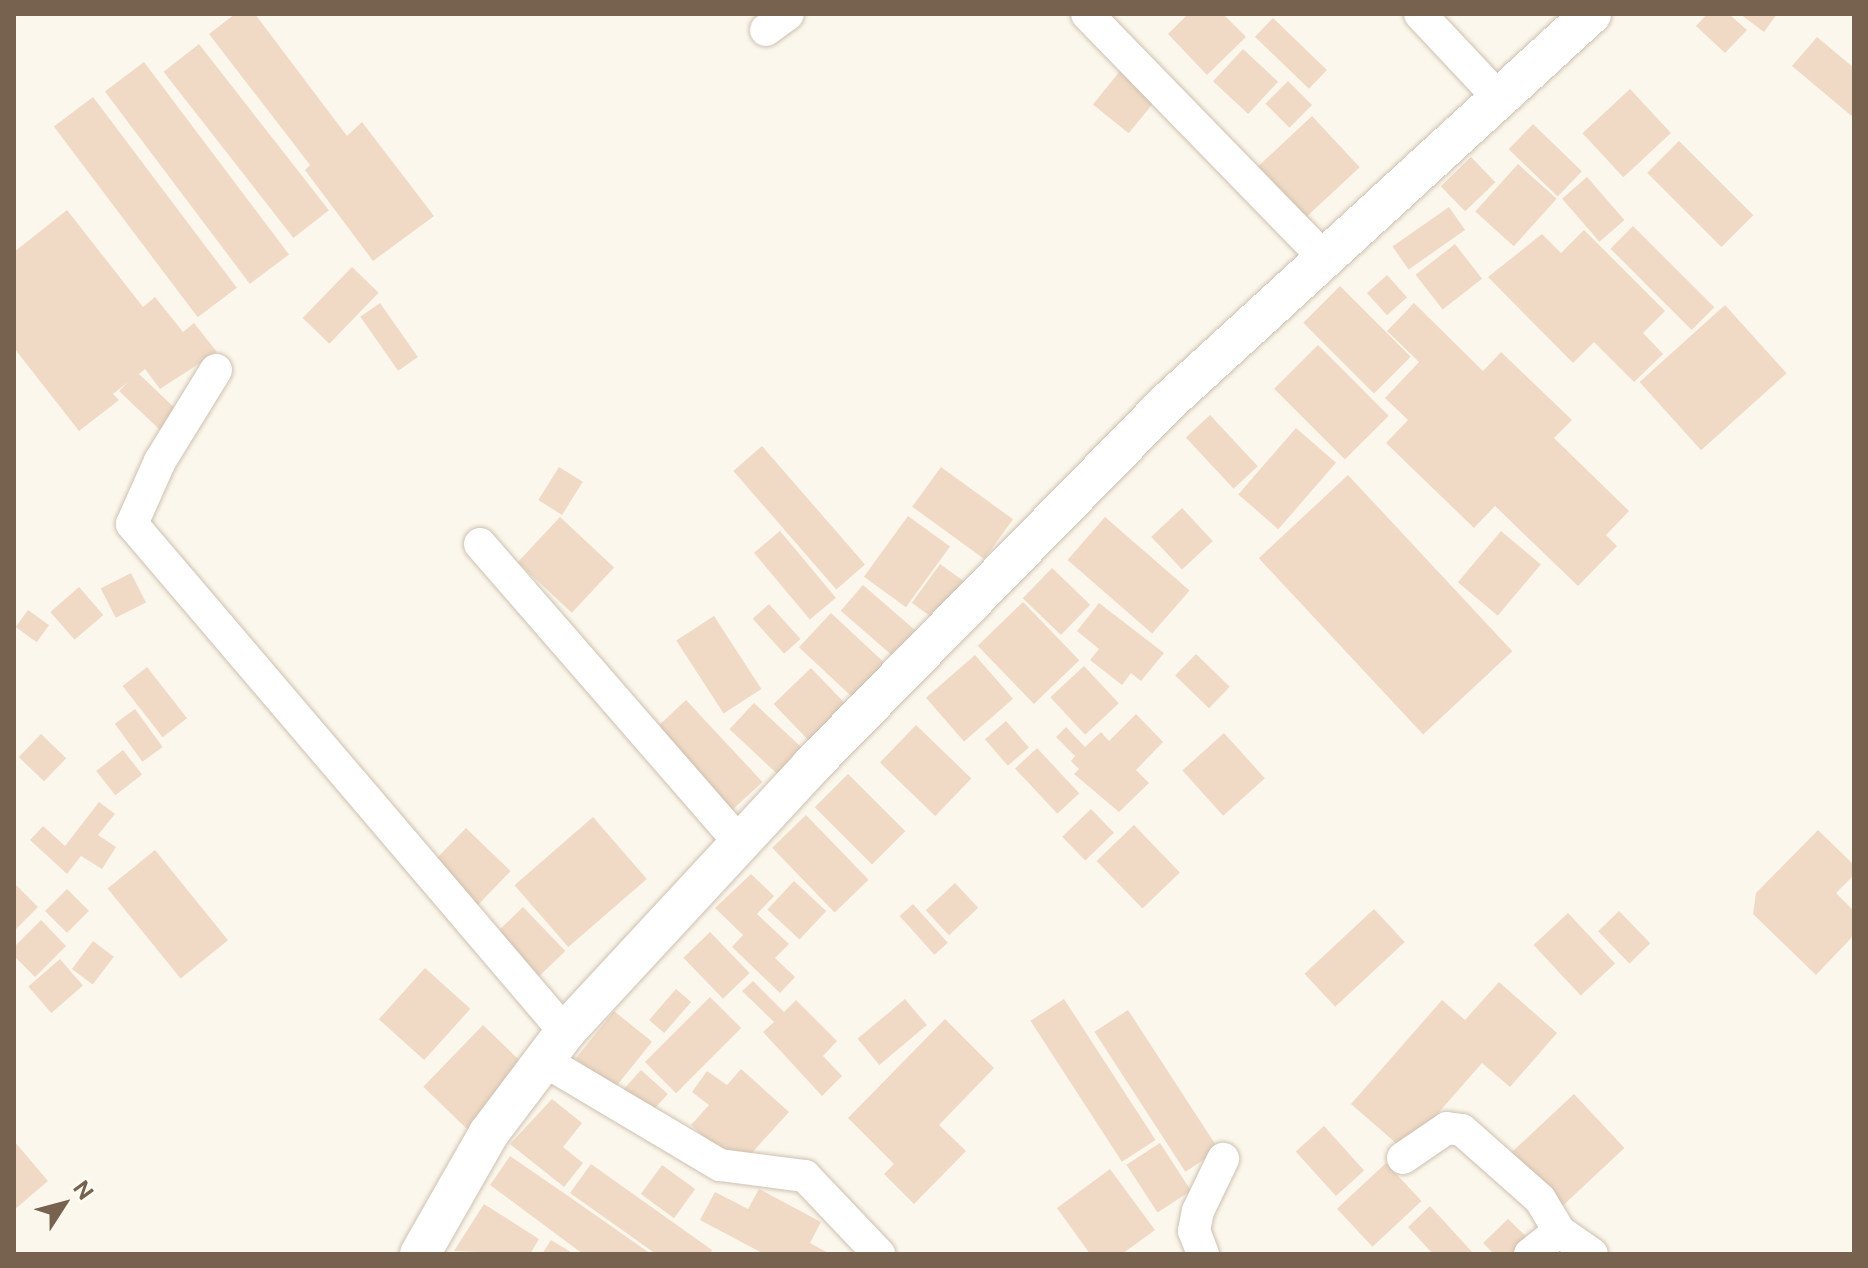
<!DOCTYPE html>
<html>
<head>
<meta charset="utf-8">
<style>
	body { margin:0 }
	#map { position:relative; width:1868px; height:1268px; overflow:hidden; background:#fcf7ec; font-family:"Public Sans",sans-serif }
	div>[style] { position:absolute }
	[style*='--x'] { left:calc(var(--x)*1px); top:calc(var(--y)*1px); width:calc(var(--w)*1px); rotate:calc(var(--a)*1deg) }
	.building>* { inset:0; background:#f0dac5; transform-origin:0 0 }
	.roads { filter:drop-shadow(0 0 2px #cec0b1) drop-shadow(0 0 2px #cec0b1) }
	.minor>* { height:32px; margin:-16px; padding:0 16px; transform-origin:16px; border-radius:16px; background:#fff }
	.tertiary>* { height:40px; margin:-20px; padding:0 20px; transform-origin:20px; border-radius:20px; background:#fff }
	span { translate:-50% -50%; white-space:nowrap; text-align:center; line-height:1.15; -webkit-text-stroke:7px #fefbf3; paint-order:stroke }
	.frame { position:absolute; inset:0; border:16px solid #77614f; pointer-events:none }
	.north { position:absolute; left:24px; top:1164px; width:80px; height:80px; -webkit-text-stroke:6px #fefbf3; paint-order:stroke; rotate:54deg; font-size:22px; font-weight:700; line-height:32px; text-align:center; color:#77614f }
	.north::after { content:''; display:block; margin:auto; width:28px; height:36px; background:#77614f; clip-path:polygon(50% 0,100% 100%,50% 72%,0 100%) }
</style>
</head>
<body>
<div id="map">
	<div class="building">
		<i style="clip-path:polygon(235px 14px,255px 14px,347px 136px,362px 122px,434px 216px,373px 261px,305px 170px,310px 165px,209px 34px)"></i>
		<i style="clip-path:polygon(1188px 14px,1223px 14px,1246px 37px,1207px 75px,1168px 34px)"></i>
		<i style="clip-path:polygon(1707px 14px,1729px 14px,1747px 30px,1725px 53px,1696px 26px)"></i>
		<i style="clip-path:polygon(1740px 14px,1777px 14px,1764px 32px)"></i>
		<i style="left:1273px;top:18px;width:75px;height:26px;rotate:44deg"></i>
		<i style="clip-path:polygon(1817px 37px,1854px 68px,1854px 118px,1792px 66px)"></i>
		<i style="left:199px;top:44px;width:211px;height:45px;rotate:52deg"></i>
		<i style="left:1243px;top:49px;width:48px;height:44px;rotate:43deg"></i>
		<i style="left:144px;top:62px;width:241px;height:49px;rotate:53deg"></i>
		<i style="left:1120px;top:71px;width:46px;height:43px;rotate:39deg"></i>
		<i style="left:1288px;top:81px;width:34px;height:32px;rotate:45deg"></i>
		<i style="left:1630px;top:89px;width:60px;height:65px;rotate:47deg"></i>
		<i style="left:93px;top:97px;width:239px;height:49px;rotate:53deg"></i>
		<i style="left:1312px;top:116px;width:70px;height:79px;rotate:47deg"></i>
		<i style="left:1533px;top:124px;width:68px;height:35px;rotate:44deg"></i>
		<i style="left:1679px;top:141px;width:105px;height:45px;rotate:45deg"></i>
		<i style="left:1471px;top:157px;width:35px;height:42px;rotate:46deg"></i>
		<i style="left:1518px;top:164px;width:52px;height:64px;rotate:42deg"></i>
		<i style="left:1587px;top:177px;width:57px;height:33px;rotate:49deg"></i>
		<i style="left:1449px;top:207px;width:28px;height:69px;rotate:55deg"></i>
		<i style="clip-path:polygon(67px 210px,143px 307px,155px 297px,183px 332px,194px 323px,217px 352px,160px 389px,145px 369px,139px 374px,179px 412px,161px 431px,119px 391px,128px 382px,113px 394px,119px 400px,79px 431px,14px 348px,14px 252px)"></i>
		<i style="left:1633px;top:226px;width:115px;height:32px;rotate:45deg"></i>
		<i style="clip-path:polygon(1584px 230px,1665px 311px,1643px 333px,1663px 354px,1634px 382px,1594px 342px,1573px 363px,1488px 277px,1542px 234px,1561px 253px)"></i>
		<i style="left:1455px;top:244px;width:44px;height:50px;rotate:52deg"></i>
		<i style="left:352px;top:267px;width:37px;height:71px;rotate:44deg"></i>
		<i style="left:1387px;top:275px;width:30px;height:27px;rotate:48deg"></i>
		<i style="left:1340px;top:286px;width:100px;height:52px;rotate:45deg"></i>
		<i style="left:380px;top:303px;width:66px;height:24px;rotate:55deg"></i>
		<i style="clip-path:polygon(1414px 303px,1483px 371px,1501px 352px,1572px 420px,1554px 438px,1629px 511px,1606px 535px,1617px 546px,1578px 586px,1495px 506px,1474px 528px,1386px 443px,1408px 420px,1385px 398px,1419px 362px,1387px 331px)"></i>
		<i style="left:1725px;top:305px;width:92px;height:115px;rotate:48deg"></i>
		<i style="left:1318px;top:345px;width:100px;height:62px;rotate:45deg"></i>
		<i style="left:1210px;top:415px;width:70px;height:33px;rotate:47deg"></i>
		<i style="left:1296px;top:428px;width:53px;height:88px;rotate:41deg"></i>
		<i style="left:762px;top:446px;width:157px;height:38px;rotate:49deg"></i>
		<i style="left:559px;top:467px;width:28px;height:39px;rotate:32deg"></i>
		<i style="left:941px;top:467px;width:89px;height:49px;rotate:36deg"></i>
		<i style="left:1348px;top:475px;width:241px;height:122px;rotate:47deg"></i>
		<i style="left:1182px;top:508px;width:45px;height:42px;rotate:47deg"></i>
		<i style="left:908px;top:516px;width:52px;height:75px;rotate:36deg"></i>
		<i style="left:560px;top:517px;width:74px;height:62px;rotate:43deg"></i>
		<i style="left:1105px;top:517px;width:112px;height:57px;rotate:41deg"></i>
		<i style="left:780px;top:531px;width:87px;height:34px;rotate:50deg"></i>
		<i style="left:1501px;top:531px;width:52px;height:67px;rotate:40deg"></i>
		<i style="left:940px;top:564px;width:41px;height:48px;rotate:36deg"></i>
		<i style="left:1052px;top:568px;width:53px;height:42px;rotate:44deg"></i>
		<i style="left:131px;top:573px;width:33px;height:34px;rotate:63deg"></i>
		<i style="left:863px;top:585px;width:84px;height:34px;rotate:41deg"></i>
		<i style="left:79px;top:587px;width:37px;height:38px;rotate:49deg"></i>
		<i style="left:1023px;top:602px;width:81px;height:63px;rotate:46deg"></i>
		<i style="clip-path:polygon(1099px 603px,1164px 653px,1141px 681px,1131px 673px,1122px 685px,1090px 660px,1099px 649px,1077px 631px)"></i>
		<i style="left:769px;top:604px;width:47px;height:22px;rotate:48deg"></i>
		<i style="left:28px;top:610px;width:26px;height:21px;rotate:36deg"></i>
		<i style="left:831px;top:613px;width:81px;height:47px;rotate:43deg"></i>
		<i style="left:714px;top:616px;width:87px;height:45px;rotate:57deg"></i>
		<i style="left:1196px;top:654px;width:47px;height:30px;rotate:44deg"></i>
		<i style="left:975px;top:655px;width:58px;height:65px;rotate:49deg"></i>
		<i style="left:1084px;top:666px;width:51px;height:46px;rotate:47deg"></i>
		<i style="left:147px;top:667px;width:65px;height:31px;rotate:52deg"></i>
		<i style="left:811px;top:668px;width:61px;height:52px;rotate:46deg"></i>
		<i style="left:686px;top:700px;width:112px;height:49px;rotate:47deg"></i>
		<i style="left:754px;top:703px;width:71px;height:36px;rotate:43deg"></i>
		<i style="left:135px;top:709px;width:47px;height:25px;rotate:54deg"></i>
		<i style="clip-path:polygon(1136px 714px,1163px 742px,1136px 770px,1149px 783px,1119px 812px,1074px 774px,1079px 769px,1071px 761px,1075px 756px,1056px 737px,1066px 727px,1085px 747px,1101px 732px,1109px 741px)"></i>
		<i style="left:1006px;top:721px;width:35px;height:28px;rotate:49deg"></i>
		<i style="left:916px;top:725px;width:77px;height:52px;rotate:44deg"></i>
		<i style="left:1224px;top:733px;width:61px;height:56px;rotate:48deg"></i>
		<i style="left:41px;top:734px;width:35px;height:32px;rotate:44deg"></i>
		<i style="left:1037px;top:748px;width:62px;height:30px;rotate:47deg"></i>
		<i style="left:123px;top:750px;width:31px;height:34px;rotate:52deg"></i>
		<i style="left:848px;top:774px;width:81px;height:47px;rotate:45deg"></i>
		<i style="clip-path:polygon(99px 802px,115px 814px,98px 835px,116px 847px,102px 869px,81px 856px,67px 874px,30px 840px,43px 826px,65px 846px)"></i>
		<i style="left:1091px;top:809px;width:33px;height:40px;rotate:46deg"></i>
		<i style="left:806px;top:815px;width:90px;height:47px;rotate:46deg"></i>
		<i style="left:593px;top:817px;width:82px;height:104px;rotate:49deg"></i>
		<i style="left:1134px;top:825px;width:66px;height:52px;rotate:46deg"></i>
		<i style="left:466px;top:828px;width:62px;height:50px;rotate:44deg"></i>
		<i style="clip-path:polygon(1818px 830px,1854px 865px,1854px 875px,1836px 893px,1854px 911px,1854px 935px,1816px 975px,1753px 914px,1756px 893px)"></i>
		<i style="left:155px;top:850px;width:116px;height:61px;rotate:51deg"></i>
		<i style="clip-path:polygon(751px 874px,774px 896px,757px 914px,789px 944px,775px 958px,795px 977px,780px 993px,732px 947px,743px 935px,715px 908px)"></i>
		<i style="left:794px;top:881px;width:44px;height:39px;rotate:43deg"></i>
		<i style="clip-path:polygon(14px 883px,38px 907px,14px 931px)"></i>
		<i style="left:955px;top:883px;width:34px;height:40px;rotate:47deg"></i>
		<i style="left:67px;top:889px;width:31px;height:31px;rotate:45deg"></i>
		<i style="left:913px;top:904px;width:52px;height:18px;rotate:48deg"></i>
		<i style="left:523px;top:907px;width:61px;height:47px;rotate:46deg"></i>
		<i style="left:1374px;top:909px;width:45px;height:95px;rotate:47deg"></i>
		<i style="left:1619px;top:911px;width:45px;height:29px;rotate:46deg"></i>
		<i style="left:1568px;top:913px;width:69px;height:47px;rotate:47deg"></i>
		<i style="clip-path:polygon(41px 920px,66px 946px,35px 977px,14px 956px,14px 947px)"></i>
		<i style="left:710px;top:932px;width:57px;height:37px;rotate:46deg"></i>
		<i style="left:93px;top:941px;width:26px;height:35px;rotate:37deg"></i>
		<i style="left:60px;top:959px;width:35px;height:42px;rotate:49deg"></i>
		<i style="left:425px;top:968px;width:61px;height:69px;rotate:42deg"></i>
		<i style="clip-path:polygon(753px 981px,784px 1012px,796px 1000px,837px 1041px,823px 1056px,842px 1076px,822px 1096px,763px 1032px,774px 1022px,742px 991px)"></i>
		<i style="clip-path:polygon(1499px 982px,1557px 1033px,1510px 1087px,1482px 1063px,1405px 1151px,1351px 1104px,1442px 1000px,1465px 1020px)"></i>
		<i style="left:676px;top:989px;width:20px;height:41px;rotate:41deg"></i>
		<i style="left:710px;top:997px;width:44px;height:92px;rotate:45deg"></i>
		<i style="left:905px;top:999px;width:34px;height:62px;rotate:50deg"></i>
		<i style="left:1064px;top:999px;width:168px;height:40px;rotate:57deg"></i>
		<i style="left:1128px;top:1010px;width:167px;height:40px;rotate:57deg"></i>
		<i style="left:614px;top:1011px;width:49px;height:61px;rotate:39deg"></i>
		<i style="clip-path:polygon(945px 1019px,994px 1068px,939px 1125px,966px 1151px,914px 1204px,884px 1174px,894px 1164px,848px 1118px)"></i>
		<i style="left:483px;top:1025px;width:65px;height:86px;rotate:44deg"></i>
		<i style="clip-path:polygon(741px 1069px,789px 1112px,738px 1168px,691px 1125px,709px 1105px,692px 1092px,707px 1071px,727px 1085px)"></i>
		<i style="left:641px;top:1070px;width:36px;height:32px;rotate:42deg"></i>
		<i style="left:1574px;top:1094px;width:74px;height:86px;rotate:47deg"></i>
		<i style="clip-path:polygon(552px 1099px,582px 1123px,563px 1147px,583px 1163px,564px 1187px,510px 1144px)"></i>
		<i style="left:1324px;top:1126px;width:60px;height:38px;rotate:48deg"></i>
		<i style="clip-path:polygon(14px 1141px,48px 1181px,14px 1210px)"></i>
		<i style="left:1160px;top:1143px;width:57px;height:40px;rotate:57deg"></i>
		<i style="clip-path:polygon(510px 1156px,571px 1198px,651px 1254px,583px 1254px,490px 1185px)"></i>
		<i style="left:1386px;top:1163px;width:52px;height:67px;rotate:47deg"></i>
		<i style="clip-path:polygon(591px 1164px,712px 1250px,710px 1254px,656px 1254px,570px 1193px)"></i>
		<i style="left:662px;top:1165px;width:41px;height:36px;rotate:36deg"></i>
		<i style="clip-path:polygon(1110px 1169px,1155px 1230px,1122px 1254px,1090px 1254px,1057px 1208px)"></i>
		<i style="clip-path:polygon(759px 1189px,821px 1222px,810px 1243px,830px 1254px,764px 1254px,700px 1220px,715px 1192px,748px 1209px)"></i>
		<i style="clip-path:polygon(484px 1204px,539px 1239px,530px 1254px,454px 1251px)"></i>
		<i style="clip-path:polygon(1430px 1206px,1474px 1254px,1433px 1254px,1408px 1227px)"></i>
		<i style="clip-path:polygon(1508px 1219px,1531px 1241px,1518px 1254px,1494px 1254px,1483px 1243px)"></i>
		<i style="clip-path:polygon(551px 1240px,574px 1254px,542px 1254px)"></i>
	</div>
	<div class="roads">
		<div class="minor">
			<i style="--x:1087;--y:14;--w:340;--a:45.8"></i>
			<i style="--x:1420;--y:14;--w:112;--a:46.8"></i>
			<i style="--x:766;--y:30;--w:27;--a:-36"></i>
			<i style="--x:216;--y:370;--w:107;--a:121.6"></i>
			<i style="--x:160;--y:461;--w:69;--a:114"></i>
			<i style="--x:132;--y:524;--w:667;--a:49.56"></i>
			<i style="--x:480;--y:544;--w:396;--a:49"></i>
			<i style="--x:543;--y:1060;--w:206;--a:30.7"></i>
			<i style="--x:720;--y:1165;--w:86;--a:7.4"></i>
			<i style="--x:805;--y:1176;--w:108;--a:46.5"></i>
			<i style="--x:1403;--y:1158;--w:53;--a:-34.3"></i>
			<i style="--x:1447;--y:1128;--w:15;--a:8"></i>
			<i style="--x:1462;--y:1130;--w:104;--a:41.5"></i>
			<i style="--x:1540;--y:1199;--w:37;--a:59"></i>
			<i style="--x:1203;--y:1254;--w:25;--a:-111"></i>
			<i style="--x:1194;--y:1231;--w:20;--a:-79"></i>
			<i style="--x:1198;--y:1211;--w:58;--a:-64.3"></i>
			<i style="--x:1530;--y:1254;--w:37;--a:-38"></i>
			<i style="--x:1559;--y:1231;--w:40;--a:34.9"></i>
		</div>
		<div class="tertiary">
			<i style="--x:420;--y:1254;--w:139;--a:-60.3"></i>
			<i style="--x:489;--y:1133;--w:126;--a:-53"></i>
			<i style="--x:565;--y:1032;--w:362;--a:-47.2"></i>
			<i style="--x:811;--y:766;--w:510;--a:-45.56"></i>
			<i style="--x:1168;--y:402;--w:574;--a:-42.53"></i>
		</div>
	</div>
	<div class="frame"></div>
	<div class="north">N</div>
</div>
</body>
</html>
